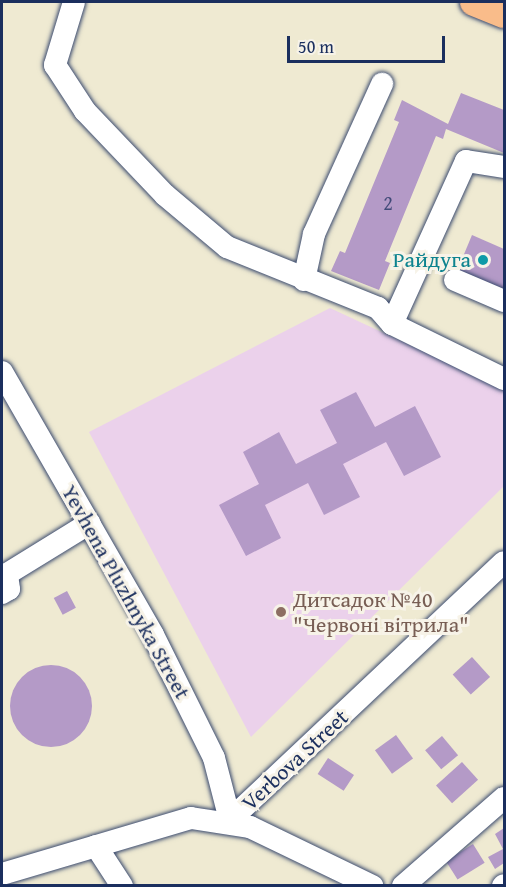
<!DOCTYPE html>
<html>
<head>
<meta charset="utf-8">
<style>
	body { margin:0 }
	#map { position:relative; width:506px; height:887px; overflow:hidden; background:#efead2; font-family:"Gentium Book Plus",serif }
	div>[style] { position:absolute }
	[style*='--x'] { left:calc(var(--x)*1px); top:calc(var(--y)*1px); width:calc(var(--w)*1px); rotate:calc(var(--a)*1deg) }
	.built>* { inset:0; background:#ebd1eb }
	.building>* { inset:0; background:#b49ac7; transform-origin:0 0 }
	.round { border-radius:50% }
	.roads { filter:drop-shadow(0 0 2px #3b4b6f) drop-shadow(0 0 2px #3b4b6f) }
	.minor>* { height:22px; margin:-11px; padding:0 11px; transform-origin:11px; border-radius:11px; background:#fff }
	.major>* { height:28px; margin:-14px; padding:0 14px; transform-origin:14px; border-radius:14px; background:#f9bc8a }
	.dots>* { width:16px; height:16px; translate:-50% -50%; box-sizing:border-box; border:3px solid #f7f3e8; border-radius:50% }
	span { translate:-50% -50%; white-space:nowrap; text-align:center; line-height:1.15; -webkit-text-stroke:6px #f7f3e8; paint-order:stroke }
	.number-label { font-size:20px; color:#414a78 }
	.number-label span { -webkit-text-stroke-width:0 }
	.culture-label { font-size:22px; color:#0d838f }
	.right { translate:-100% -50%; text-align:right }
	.street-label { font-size:22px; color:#1b2f5e }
	.education-label { font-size:22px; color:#785e54 }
	.left { translate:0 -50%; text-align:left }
	.frame { position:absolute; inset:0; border:3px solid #1b2f5e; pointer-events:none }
	.scale { position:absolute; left:287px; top:36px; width:158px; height:27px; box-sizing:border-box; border:3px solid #1b2f5e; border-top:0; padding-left:8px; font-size:18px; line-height:21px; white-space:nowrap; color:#1b2f5e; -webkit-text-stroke:4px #f7f3e8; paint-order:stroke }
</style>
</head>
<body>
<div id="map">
	<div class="built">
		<i style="clip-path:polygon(330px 308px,504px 389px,504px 486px,251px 737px,89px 432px)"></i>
	</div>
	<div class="building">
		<i style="clip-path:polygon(461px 93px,504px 110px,504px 153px,446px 129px,443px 139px,436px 136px,385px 261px,390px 263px,379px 290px,331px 271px,340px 251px,345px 253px,399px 122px,394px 120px,402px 100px,448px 124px)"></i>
		<i style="clip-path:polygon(472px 235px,504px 249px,504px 290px,457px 271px)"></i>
		<i style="clip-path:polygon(356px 392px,375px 427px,415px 406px,441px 457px,404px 476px,386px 442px,343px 464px,360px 497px,324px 515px,308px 483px,265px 505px,281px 538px,246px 556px,219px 505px,259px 484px,243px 452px,279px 432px,296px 464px,337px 443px,320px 410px)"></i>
		<i style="left:67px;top:591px;width:19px;height:15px;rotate:62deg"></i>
		<i style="left:472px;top:657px;width:27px;height:26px;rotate:48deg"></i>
		<i class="round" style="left:10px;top:665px;width:82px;height:82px"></i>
		<i style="left:396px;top:735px;width:29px;height:26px;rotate:54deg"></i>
		<i style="left:442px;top:736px;width:25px;height:22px;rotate:50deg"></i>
		<i style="left:328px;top:758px;width:31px;height:19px;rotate:33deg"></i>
		<i style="left:462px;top:762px;width:24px;height:35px;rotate:48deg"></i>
		<i style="clip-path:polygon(504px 828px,504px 863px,495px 869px,488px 857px,503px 849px,495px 834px)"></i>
		<i style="left:473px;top:844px;width:22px;height:32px;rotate:58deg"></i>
	</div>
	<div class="roads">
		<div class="minor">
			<i style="--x:74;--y:2;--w:66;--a:106.8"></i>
			<i style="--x:55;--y:65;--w:55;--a:56.9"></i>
			<i style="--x:85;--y:111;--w:116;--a:46.4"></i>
			<i style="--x:165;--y:195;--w:81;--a:40"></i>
			<i style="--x:227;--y:247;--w:163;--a:22"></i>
			<i style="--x:378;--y:308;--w:21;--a:49"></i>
			<i style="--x:392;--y:324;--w:125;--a:26.2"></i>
			<i style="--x:304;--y:280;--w:47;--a:-77.7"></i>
			<i style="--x:314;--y:234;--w:165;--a:-65.6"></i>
			<i style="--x:455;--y:280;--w:53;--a:23.2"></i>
			<i style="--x:392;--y:324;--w:179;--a:-65.6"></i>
			<i style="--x:466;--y:161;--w:38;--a:9"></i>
			<i style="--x:2;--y:372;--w:303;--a:60.1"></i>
			<i style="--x:153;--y:635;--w:137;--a:63.6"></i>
			<i style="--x:214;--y:758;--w:64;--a:75.5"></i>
			<i style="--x:2;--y:593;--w:8;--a:-30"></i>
			<i style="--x:9;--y:589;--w:15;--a:-98"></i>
			<i style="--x:7;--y:574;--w:97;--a:-31.6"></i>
			<i style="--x:230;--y:820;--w:376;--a:-43.3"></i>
			<i style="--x:96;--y:846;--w:48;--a:57"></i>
			<i style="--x:2;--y:874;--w:197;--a:-16.5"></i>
			<i style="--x:191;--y:818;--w:60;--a:8.7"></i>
			<i style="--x:250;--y:827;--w:136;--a:25.8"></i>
			<i style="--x:403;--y:886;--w:134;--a:-41.1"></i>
			<i style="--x:503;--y:886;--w:1;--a:-45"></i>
		</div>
		<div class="major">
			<i style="--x:474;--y:2;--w:32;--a:22"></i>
		</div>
	</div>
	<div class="dots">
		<i style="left:483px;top:260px;background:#0f9aa8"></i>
		<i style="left:281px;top:612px;background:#8d6e63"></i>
	</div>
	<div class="number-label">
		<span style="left:388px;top:202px">2</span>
	</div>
	<div class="culture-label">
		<span class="right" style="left:471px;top:260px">Райдуга</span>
	</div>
	<div class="street-label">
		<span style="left:126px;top:592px;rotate:61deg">Yevhena Pluzhnyka Street</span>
		<span style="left:295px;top:760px;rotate:-43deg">Verbova Street</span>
	</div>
	<div class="education-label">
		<span class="left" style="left:293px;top:612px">Дитсадок №40<br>"Червоні вітрила"</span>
	</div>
	<div class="frame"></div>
	<div class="scale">50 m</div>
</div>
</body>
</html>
